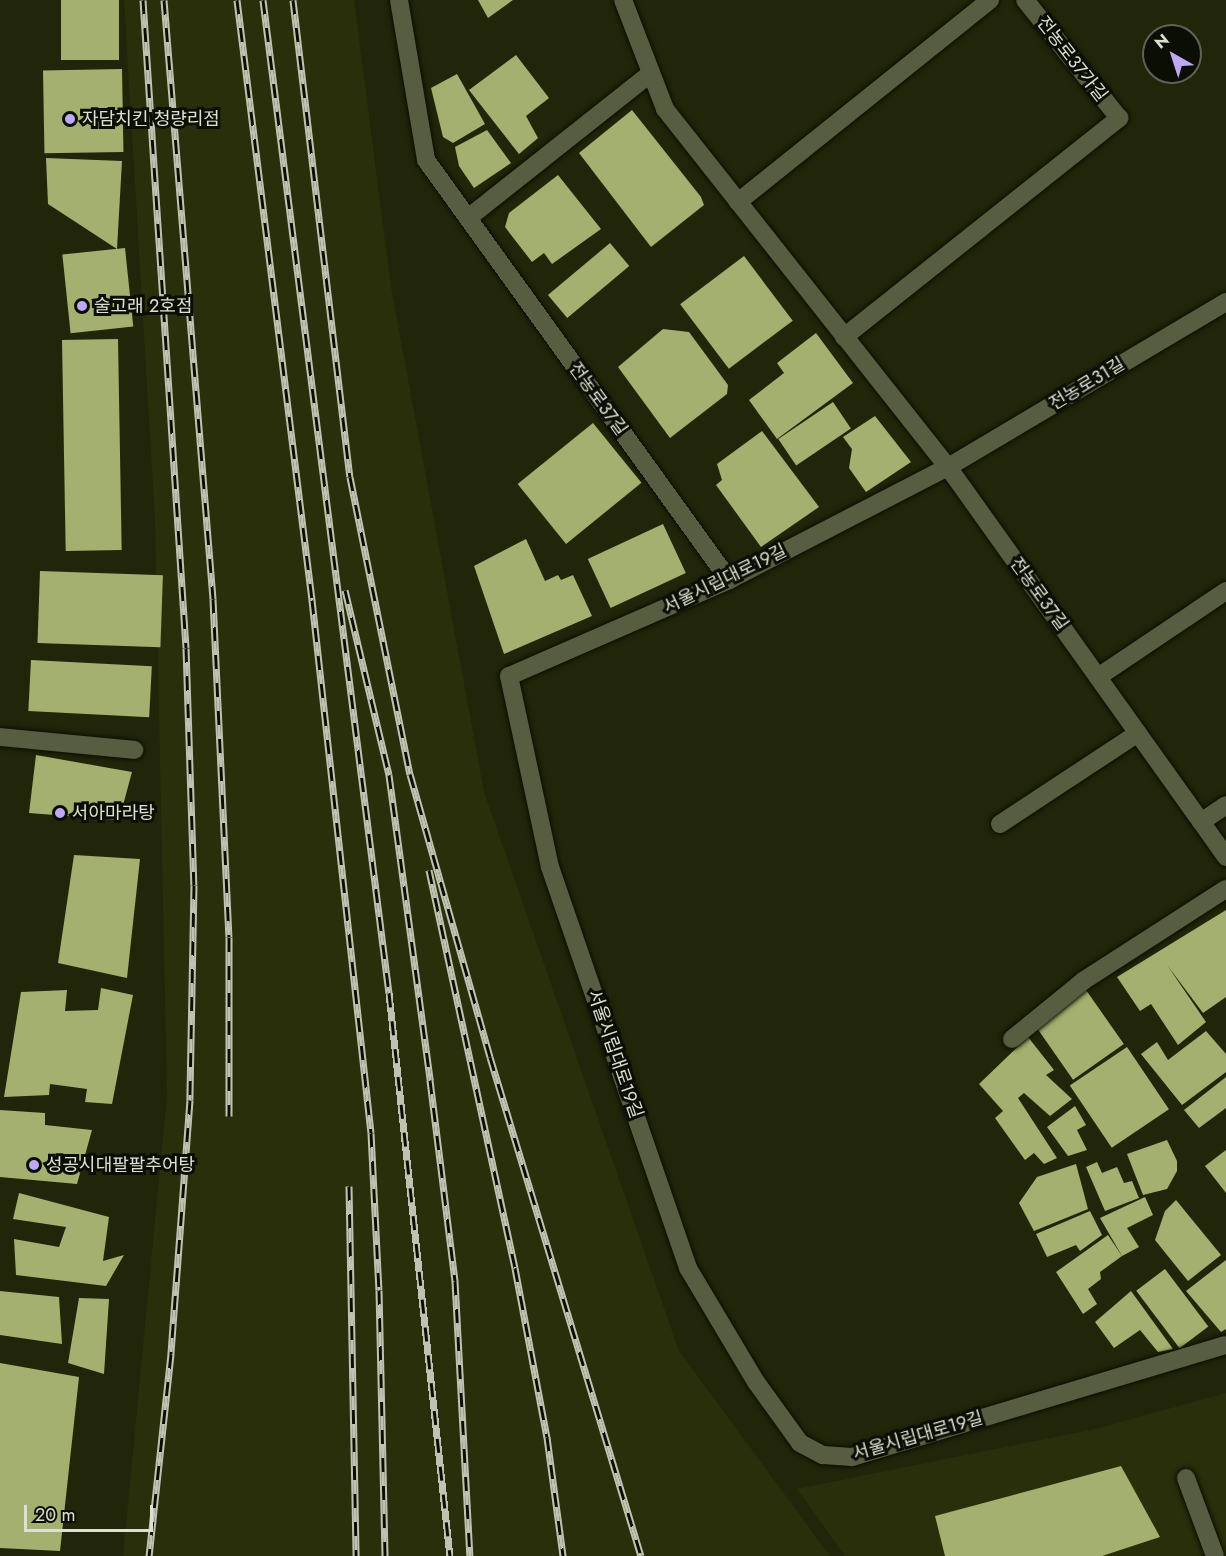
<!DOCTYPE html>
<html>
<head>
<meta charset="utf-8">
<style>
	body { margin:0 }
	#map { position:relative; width:1226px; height:1556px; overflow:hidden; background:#21260a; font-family:Jost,"Noto Sans KR",sans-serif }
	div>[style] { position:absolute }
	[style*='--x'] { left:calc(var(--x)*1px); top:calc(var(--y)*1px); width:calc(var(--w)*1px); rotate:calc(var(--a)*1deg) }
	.built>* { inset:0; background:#292f0a }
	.building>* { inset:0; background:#a3b06f; transform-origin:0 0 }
	.roads { filter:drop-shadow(0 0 2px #0b0e00) drop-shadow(0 0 2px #0b0e00) }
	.minor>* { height:18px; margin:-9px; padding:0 9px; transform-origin:9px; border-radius:9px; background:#575d40 }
	.rail>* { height:7px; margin-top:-3.5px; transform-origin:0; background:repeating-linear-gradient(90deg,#0b0e04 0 14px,#bfc3b2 0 28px); box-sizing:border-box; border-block:2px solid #bfc3b2 }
	.dots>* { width:16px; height:16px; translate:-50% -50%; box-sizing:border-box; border:3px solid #0b0e04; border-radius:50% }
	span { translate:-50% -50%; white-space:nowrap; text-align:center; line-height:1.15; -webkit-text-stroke:6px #0b0e04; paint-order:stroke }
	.street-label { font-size:18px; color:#dce0d0 }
	.poi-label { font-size:18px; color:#dce0d0 }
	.left { translate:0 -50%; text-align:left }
	.north { position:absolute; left:1142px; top:24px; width:60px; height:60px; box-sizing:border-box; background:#0b0e04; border:2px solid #5f6256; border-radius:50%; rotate:321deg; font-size:16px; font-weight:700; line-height:24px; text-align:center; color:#dce0d0 }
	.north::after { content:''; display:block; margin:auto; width:21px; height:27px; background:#bfa8f4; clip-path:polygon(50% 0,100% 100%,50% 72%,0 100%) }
	.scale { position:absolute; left:24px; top:1505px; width:129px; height:27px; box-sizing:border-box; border:3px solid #dce0d0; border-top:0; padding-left:8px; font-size:18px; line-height:21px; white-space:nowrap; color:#dce0d0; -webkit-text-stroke:4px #0b0e04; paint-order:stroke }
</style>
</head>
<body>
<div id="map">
	<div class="built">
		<i style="clip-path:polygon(124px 0,354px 0,391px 287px,484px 792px,679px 1351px,830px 1556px,123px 1556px,167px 1095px,155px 519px)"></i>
		<i style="clip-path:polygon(1226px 1393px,1226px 1556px,845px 1556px,797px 1489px,1095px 1429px)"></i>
	</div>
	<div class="building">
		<i style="left:61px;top:0;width:58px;height:60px"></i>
		<i style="clip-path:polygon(478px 0,513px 0,488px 18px)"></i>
		<i style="clip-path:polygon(516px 55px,549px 98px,526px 116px,538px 138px,519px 154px,469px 90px)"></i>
		<i style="left:122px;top:69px;width:83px;height:79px;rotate:89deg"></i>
		<i style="clip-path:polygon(457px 74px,485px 124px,453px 143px,443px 137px,431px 88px)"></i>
		<i style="clip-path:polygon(632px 110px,701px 197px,704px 205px,651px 247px,579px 153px)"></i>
		<i style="clip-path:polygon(487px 130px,511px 163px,474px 188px,459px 166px,455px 147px)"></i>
		<i style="clip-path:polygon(46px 158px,122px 161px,117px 249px,48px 204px)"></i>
		<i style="clip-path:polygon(558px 175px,601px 229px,552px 264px,544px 253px,532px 262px,505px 227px,509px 213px)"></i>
		<i style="left:610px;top:243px;width:30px;height:81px;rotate:50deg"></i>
		<i style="left:125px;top:248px;width:79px;height:63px;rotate:84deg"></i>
		<i style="left:744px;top:256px;width:81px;height:80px;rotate:53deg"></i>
		<i style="clip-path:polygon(663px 329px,689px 332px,728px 385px,727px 394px,670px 438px,618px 367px)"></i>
		<i style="clip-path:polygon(816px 333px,853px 383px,777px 439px,749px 400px,784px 373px,777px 363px)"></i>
		<i style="left:118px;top:339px;width:211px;height:56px;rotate:89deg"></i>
		<i style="left:833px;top:402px;width:32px;height:66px;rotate:56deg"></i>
		<i style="clip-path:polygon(875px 416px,911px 462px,866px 492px,849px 468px,852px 449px,843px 437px)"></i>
		<i style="left:593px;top:423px;width:77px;height:97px;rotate:51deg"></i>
		<i style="clip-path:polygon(762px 431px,819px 507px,761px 547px,716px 485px,722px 480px,717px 464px)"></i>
		<i style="left:663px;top:524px;width:54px;height:83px;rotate:65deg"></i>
		<i style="clip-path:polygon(526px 539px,545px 581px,558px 575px,561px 580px,573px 575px,592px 616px,504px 654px,474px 566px)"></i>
		<i style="left:40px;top:571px;width:123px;height:72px;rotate:2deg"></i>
		<i style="left:31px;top:660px;width:121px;height:51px;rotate:3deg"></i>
		<i style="clip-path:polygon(36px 755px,132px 772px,119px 820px,29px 813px)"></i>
		<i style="clip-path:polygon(74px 855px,140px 859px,127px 978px,58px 963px)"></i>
		<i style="clip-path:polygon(1226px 910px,1226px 997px,1203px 1013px,1167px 965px,1206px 1022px,1178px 1045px,1151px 1004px,1140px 1011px,1117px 977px)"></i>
		<i style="clip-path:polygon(101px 988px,133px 995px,112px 1104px,85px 1102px,87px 1089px,50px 1084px,49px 1095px,4px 1097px,21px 992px,67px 990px,65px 1011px,98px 1010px)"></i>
		<i style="left:1086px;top:990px;width:66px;height:62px;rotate:55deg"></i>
		<i style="clip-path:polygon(1206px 1031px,1226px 1054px,1226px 1072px,1182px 1105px,1141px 1054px,1157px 1042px,1168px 1060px)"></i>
		<i style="clip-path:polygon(1028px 1037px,1054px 1070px,1046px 1075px,1072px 1099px,1050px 1116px,1024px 1093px,1018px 1098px,1057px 1158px,1044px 1164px,1034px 1153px,1025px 1160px,995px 1118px,1003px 1111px,979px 1084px)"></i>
		<i style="left:1127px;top:1047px;width:75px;height:69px;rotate:56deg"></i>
		<i style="clip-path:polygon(1226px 1077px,1226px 1108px,1199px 1128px,1184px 1110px)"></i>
		<i style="clip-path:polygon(1075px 1106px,1086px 1125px,1077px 1130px,1087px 1150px,1068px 1156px,1047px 1127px)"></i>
		<i style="clip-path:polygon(0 1110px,45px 1113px,45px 1125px,92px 1130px,77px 1184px,0 1177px)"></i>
		<i style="clip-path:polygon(1167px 1140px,1177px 1161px,1177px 1171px,1167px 1189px,1143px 1195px,1127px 1154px)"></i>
		<i style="clip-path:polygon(1226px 1150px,1226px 1193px,1205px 1166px)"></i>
		<i style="clip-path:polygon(1097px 1162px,1102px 1173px,1117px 1167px,1124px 1183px,1132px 1181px,1139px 1198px,1105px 1211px,1086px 1167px)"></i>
		<i style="clip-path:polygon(1076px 1164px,1088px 1209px,1034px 1231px,1019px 1203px,1037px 1177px)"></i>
		<i style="clip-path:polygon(19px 1193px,109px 1217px,103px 1261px,124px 1255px,106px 1286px,16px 1275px,14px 1239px,59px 1247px,66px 1227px,13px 1219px)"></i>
		<i style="clip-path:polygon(1145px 1197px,1153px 1215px,1127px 1228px,1139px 1247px,1122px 1256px,1100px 1218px)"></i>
		<i style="clip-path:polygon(1176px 1200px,1221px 1255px,1188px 1281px,1155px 1240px,1165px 1211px)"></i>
		<i style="clip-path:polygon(1090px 1211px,1102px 1235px,1080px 1251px,1076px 1245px,1047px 1257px,1036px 1234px)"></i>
		<i style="clip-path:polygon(1108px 1235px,1122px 1256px,1100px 1272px,1101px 1279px,1088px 1289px,1097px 1304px,1083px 1314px,1056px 1272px)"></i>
		<i style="clip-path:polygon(1226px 1260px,1226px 1329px,1221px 1332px,1186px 1291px)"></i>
		<i style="left:1165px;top:1269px;width:72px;height:36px;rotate:53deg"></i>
		<i style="clip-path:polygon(0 1291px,59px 1297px,62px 1344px,0 1335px)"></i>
		<i style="clip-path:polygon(1131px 1291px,1173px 1349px,1158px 1352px,1140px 1330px,1114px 1348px,1095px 1322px)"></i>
		<i style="clip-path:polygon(79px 1298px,109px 1299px,104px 1374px,68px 1363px)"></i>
		<i style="clip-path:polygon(0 1363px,79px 1377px,60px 1551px,0 1548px)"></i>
		<i style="clip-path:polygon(1121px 1466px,1160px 1537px,1102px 1556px,945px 1556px,935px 1516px)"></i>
	</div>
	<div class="roads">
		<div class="minor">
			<i style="--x:399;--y:0;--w:162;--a:80.4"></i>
			<i style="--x:426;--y:160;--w:518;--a:54.19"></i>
			<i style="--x:623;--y:0;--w:117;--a:68.9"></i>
			<i style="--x:665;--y:109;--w:456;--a:51.7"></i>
			<i style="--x:948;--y:467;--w:479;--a:54.5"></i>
			<i style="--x:738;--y:202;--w:323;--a:-38.7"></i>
			<i style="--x:468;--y:218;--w:233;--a:-38.4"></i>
			<i style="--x:1226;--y:302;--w:323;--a:149.3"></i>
			<i style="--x:948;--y:467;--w:246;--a:152.7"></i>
			<i style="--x:729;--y:580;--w:240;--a:156.4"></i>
			<i style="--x:509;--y:676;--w:195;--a:77.9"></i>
			<i style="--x:550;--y:867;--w:424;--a:71"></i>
			<i style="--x:688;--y:1268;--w:133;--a:59.2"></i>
			<i style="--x:756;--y:1382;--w:75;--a:54.2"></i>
			<i style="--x:800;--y:1443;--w:26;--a:28"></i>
			<i style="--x:823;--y:1455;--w:29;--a:4"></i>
			<i style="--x:852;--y:1457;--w:390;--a:-16.7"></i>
			<i style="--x:844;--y:337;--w:352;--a:-38.5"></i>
			<i style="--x:1119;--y:118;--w:151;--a:-128.5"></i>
			<i style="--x:1098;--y:677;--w:154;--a:-33.9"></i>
			<i style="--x:0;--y:737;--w:135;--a:5.5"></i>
			<i style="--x:1201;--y:822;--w:30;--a:-34"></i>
			<i style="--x:1000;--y:824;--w:165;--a:-33.4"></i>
			<i style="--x:1012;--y:1039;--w:92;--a:-39.2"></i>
			<i style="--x:1083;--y:981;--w:170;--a:-32.8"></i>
			<i style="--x:1186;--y:1478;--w:83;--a:69.6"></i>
		</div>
	</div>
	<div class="rail">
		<i style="--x:143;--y:0;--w:649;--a:86.2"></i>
		<i style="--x:186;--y:648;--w:237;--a:88.1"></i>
		<i style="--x:194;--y:885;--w:215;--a:91.1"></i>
		<i style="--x:190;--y:1100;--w:255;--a:94.3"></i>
		<i style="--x:171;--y:1354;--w:203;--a:96.2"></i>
		<i style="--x:164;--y:0;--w:601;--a:85.32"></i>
		<i style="--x:213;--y:599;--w:338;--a:87.3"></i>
		<i style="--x:229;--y:937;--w:179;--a:90"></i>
		<i style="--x:237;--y:0;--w:605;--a:82.87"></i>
		<i style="--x:312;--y:600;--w:536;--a:83.68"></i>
		<i style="--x:371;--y:1133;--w:157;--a:87.1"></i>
		<i style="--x:379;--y:1290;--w:266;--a:88.7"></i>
		<i style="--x:263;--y:0;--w:1001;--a:82.77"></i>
		<i style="--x:389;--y:993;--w:566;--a:83.82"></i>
		<i style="--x:293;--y:0;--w:480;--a:83.2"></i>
		<i style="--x:350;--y:477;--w:303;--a:78.6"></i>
		<i style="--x:410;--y:774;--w:294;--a:74.2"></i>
		<i style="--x:490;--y:1057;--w:521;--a:73.16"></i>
		<i style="--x:345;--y:590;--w:190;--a:76.6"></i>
		<i style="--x:389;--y:775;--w:308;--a:82.3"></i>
		<i style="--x:430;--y:1080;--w:203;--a:82.9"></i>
		<i style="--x:455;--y:1281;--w:275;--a:86.9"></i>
		<i style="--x:429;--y:870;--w:407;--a:77.8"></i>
		<i style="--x:515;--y:1268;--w:172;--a:79.3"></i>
		<i style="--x:547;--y:1437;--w:120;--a:82.3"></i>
		<i style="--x:349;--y:1186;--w:370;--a:88.9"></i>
	</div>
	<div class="dots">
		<i style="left:70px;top:119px;background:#bfa8f4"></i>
		<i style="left:82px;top:306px;background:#bfa8f4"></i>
		<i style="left:60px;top:813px;background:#bfa8f4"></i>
		<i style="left:34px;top:1165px;background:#bfa8f4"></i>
	</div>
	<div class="street-label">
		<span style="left:1072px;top:59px;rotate:52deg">전농로37가길</span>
		<span style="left:1087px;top:384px;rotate:-31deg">전농로31길</span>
		<span style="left:598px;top:399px;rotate:54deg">전농로37길</span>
		<span style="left:725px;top:579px;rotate:-26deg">서울시립대로19길</span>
		<span style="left:1039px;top:594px;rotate:54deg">전농로37길</span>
		<span style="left:615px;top:1054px;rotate:71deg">서울시립대로19길</span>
		<span style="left:918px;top:1436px;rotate:-16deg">서울시립대로19길</span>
	</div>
	<div class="poi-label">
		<span class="left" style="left:82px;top:119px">자담치킨 청량리점</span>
		<span class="left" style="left:94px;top:306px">술고래 2호점</span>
		<span class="left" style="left:72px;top:813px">서아마라탕</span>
		<span class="left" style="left:46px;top:1165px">성공시대팔팔추어탕</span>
	</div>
	<div class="north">N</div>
	<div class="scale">20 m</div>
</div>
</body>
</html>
